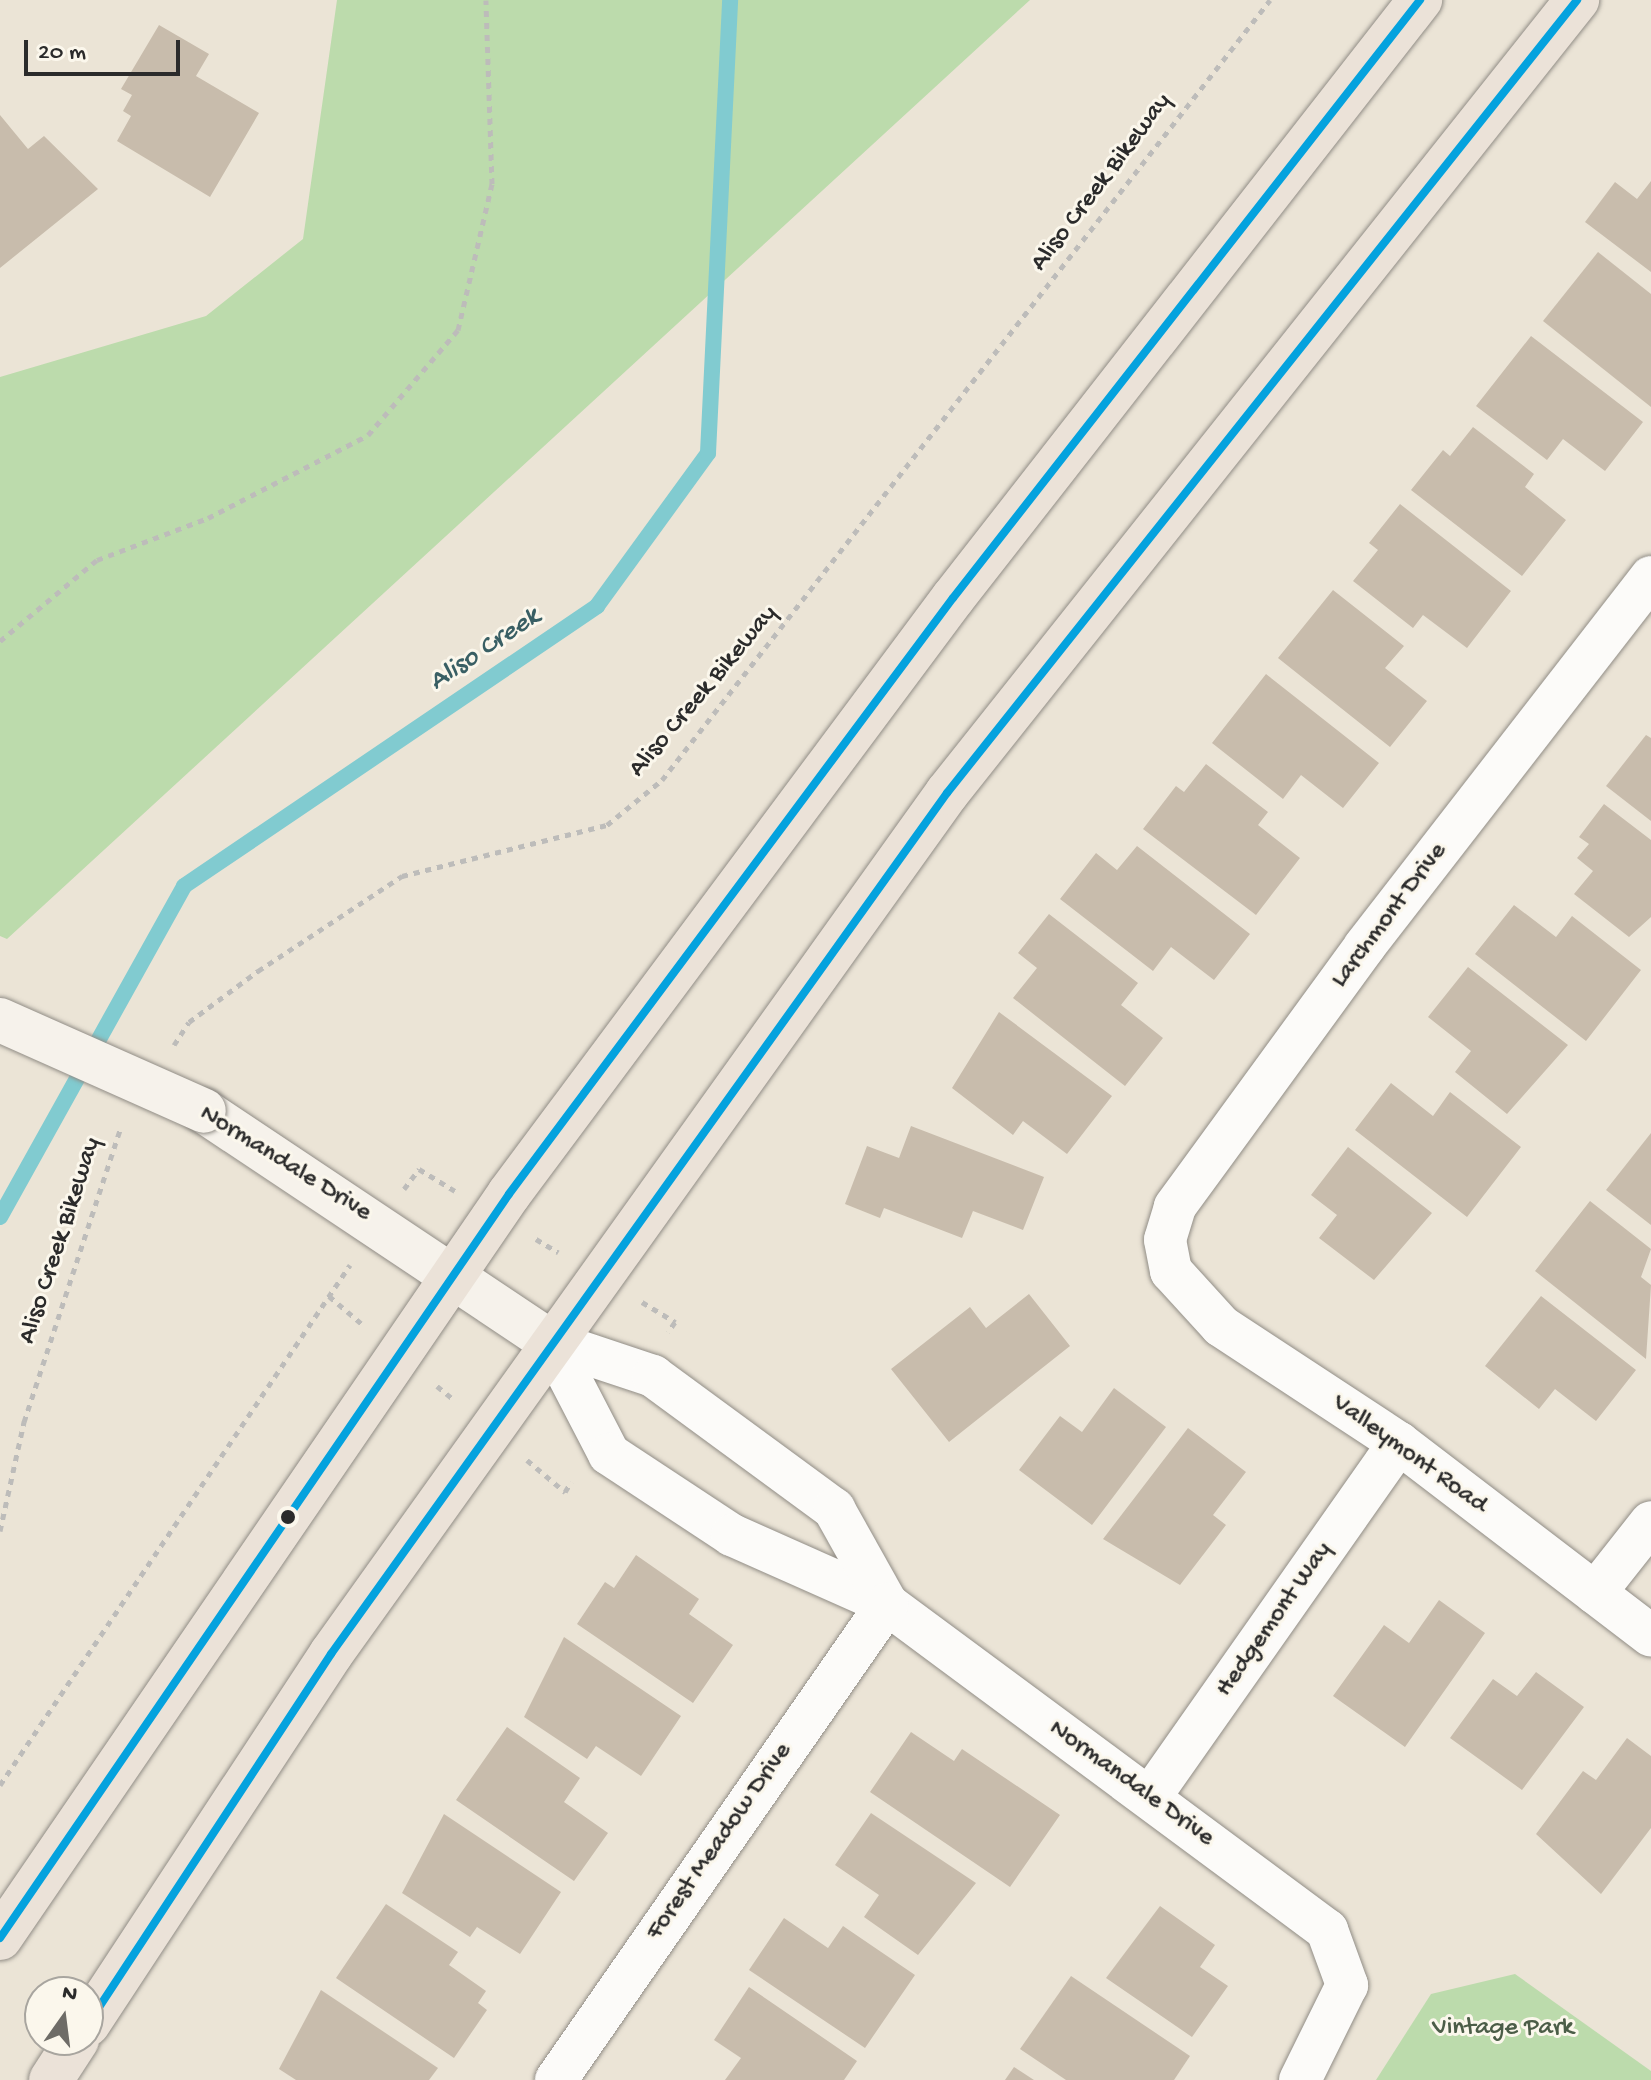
<!DOCTYPE html>
<html>
<head>
<meta charset="utf-8">
<style>
	body { margin:0 }
	#map { position:relative; width:1651px; height:2080px; overflow:hidden; background:#ebe4d6; font-family:"Gochi Hand",sans-serif }
	div>[style] { position:absolute }
	[style*='--x'] { left:calc(var(--x)*1px); top:calc(var(--y)*1px); width:calc(var(--w)*1px); rotate:calc(var(--a)*1deg) }
	.green>* { inset:0; background:#bcdbac }
	.stream>* { height:16px; margin:-8px; padding:0 8px; transform-origin:8px; border-radius:8px; background:#81cbd0 }
	.building>* { inset:0; background:#c8bcac }
	.path>* { height:5px; margin-top:-2.5px; transform-origin:0; background:repeating-linear-gradient(90deg,#bdbcba 0 6px,transparent 0 12px) }
	.roads { filter:drop-shadow(0 0 2px #918d86) drop-shadow(0 0 2px #918d86) }
	.street>* { height:42px; margin:-21px; padding:0 21px; transform-origin:21px; border-radius:21px; background:#fcfbf9 }
	.secondary>* { height:44px; margin:-22px; padding:0 22px; transform-origin:22px; border-radius:22px; background:#f6f2eb }
	.primary>* { height:44px; margin:-22px; padding:0 22px; transform-origin:22px; border-radius:22px; background:#ebe2d8 }
	.bridges { filter:drop-shadow(0 0 2px #918d86) drop-shadow(0 0 2px #918d86) }
	.secondary-bridge>* { height:44px; margin:-22px; padding:0 22px; transform-origin:22px; border-radius:22px; background:#f6f2eb }
	.bus-1>* { height:8px; margin:-4px; padding:0 4px; transform-origin:4px; border-radius:4px; background:#04a2de }
	.dots>* { width:22px; height:22px; translate:-50% -50%; box-sizing:border-box; border:4px solid #fbf7ec; border-radius:50% }
	span { translate:-50% -50%; white-space:nowrap; text-align:center; line-height:1.15; -webkit-text-stroke:6px #fbf7ec; paint-order:stroke }
	.street-label { font-size:26px; color:#2b2b2b }
	.park-label { font-size:26px; color:#4b5d47 }
	.water-label { font-size:28px; color:#395f64; font-style:italic }
	.north { position:absolute; left:24px; top:1976px; width:80px; height:80px; box-sizing:border-box; background:#fbf7ec; border:2px solid #a8a59f; border-radius:50%; rotate:14deg; font-size:22px; font-weight:700; line-height:32px; text-align:center; color:#2b2b2b }
	.north::after { content:''; display:block; margin:auto; width:28px; height:36px; background:#6e6c67; clip-path:polygon(50% 0,100% 100%,50% 72%,0 100%) }
	.scale { position:absolute; left:24px; top:40px; width:156px; height:36px; box-sizing:border-box; border:4px solid #2b2b2b; border-top:0; padding-left:10px; font-size:24px; line-height:28px; white-space:nowrap; color:#2b2b2b; -webkit-text-stroke:6px #fbf7ec; paint-order:stroke }
</style>
</head>
<body>
<div id="map">
	<div class="green">
		<i style="clip-path:polygon(337px 0,1030px 0,7px 939px,0 936px,0 377px,206px 316px,303px 239px)"></i>
		<i style="clip-path:polygon(1515px 1974px,1651px 2071px,1651px 2080px,1376px 2080px,1431px 1994px)"></i>
	</div>
	<div class="stream">
		<i style="--x:0;--y:1217;--w:379;--a:-60.9"></i>
		<i style="--x:184;--y:886;--w:499;--a:-34.1"></i>
		<i style="--x:597;--y:606;--w:189;--a:-54"></i>
		<i style="--x:708;--y:453;--w:454;--a:-87.2"></i>
	</div>
	<div class="building">
		<i style="clip-path:polygon(159px 25px,209px 54px,196px 76px,259px 113px,210px 197px,117px 141px,131px 116px,123px 111px,132px 95px,121px 89px)"></i>
		<i style="clip-path:polygon(0 115px,28px 149px,44px 136px,98px 189px,0 268px)"></i>
		<i style="clip-path:polygon(1651px 181px,1651px 272px,1585px 222px,1615px 182px,1637px 199px)"></i>
		<i style="clip-path:polygon(1598px 252px,1651px 294px,1651px 407px,1543px 321px)"></i>
		<i style="clip-path:polygon(1531px 336px,1643px 422px,1605px 471px,1563px 439px,1547px 460px,1476px 406px)"></i>
		<i style="clip-path:polygon(1473px 427px,1534px 474px,1525px 487px,1566px 520px,1522px 576px,1411px 490px,1443px 450px,1450px 456px)"></i>
		<i style="clip-path:polygon(1400px 504px,1511px 591px,1467px 648px,1423px 615px,1413px 628px,1353px 581px,1378px 550px,1369px 543px)"></i>
		<i style="clip-path:polygon(1333px 590px,1404px 646px,1385px 668px,1427px 701px,1390px 747px,1278px 658px)"></i>
		<i style="clip-path:polygon(1266px 674px,1379px 763px,1343px 808px,1301px 775px,1283px 799px,1212px 743px)"></i>
		<i style="clip-path:polygon(1646px 735px,1651px 738px,1651px 821px,1606px 786px)"></i>
		<i style="clip-path:polygon(1206px 764px,1268px 812px,1258px 825px,1300px 858px,1256px 915px,1143px 829px,1176px 786px,1184px 792px)"></i>
		<i style="clip-path:polygon(1604px 804px,1651px 840px,1651px 917px,1629px 937px,1574px 894px,1593px 871px,1577px 858px,1589px 844px,1579px 837px)"></i>
		<i style="clip-path:polygon(1137px 846px,1250px 934px,1214px 980px,1171px 947px,1153px 971px,1060px 899px,1096px 853px,1117px 870px)"></i>
		<i style="clip-path:polygon(1514px 905px,1556px 937px,1572px 916px,1641px 970px,1586px 1041px,1475px 954px)"></i>
		<i style="clip-path:polygon(1049px 914px,1138px 983px,1121px 1005px,1163px 1038px,1125px 1086px,1013px 998px,1037px 968px,1018px 953px)"></i>
		<i style="clip-path:polygon(1468px 967px,1568px 1045px,1507px 1114px,1455px 1072px,1471px 1051px,1428px 1017px)"></i>
		<i style="clip-path:polygon(999px 1012px,1112px 1096px,1067px 1154px,1023px 1121px,1013px 1135px,952px 1088px)"></i>
		<i style="clip-path:polygon(1391px 1083px,1433px 1116px,1450px 1092px,1521px 1147px,1467px 1217px,1355px 1130px)"></i>
		<i style="clip-path:polygon(911px 1126px,1044px 1177px,1023px 1230px,973px 1211px,962px 1238px,884px 1208px,880px 1218px,845px 1204px,867px 1146px,899px 1158px)"></i>
		<i style="clip-path:polygon(1651px 1133px,1651px 1225px,1606px 1190px)"></i>
		<i style="clip-path:polygon(1348px 1147px,1432px 1213px,1374px 1280px,1319px 1238px,1337px 1215px,1311px 1195px)"></i>
		<i style="clip-path:polygon(1590px 1201px,1651px 1249px,1641px 1277px,1651px 1285px,1646px 1359px,1535px 1271px)"></i>
		<i style="clip-path:polygon(1029px 1294px,1070px 1346px,949px 1442px,891px 1369px,970px 1307px,986px 1328px)"></i>
		<i style="clip-path:polygon(1541px 1296px,1636px 1370px,1596px 1421px,1555px 1389px,1539px 1409px,1485px 1366px)"></i>
		<i style="clip-path:polygon(1114px 1388px,1166px 1427px,1092px 1525px,1019px 1470px,1060px 1416px,1082px 1432px)"></i>
		<i style="clip-path:polygon(1188px 1428px,1246px 1472px,1213px 1515px,1226px 1525px,1180px 1585px,1103px 1539px)"></i>
		<i style="clip-path:polygon(636px 1555px,699px 1599px,689px 1614px,733px 1645px,693px 1703px,577px 1624px,605px 1582px,614px 1588px)"></i>
		<i style="clip-path:polygon(1439px 1600px,1485px 1633px,1405px 1747px,1333px 1696px,1384px 1625px,1409px 1643px)"></i>
		<i style="clip-path:polygon(564px 1637px,681px 1716px,641px 1776px,596px 1746px,587px 1759px,524px 1717px)"></i>
		<i style="clip-path:polygon(1536px 1672px,1584px 1707px,1522px 1790px,1450px 1738px,1493px 1679px,1517px 1696px)"></i>
		<i style="clip-path:polygon(507px 1727px,580px 1778px,564px 1802px,608px 1833px,574px 1881px,456px 1800px)"></i>
		<i style="clip-path:polygon(911px 1732px,954px 1761px,962px 1749px,1060px 1815px,1010px 1887px,870px 1792px)"></i>
		<i style="clip-path:polygon(1627px 1738px,1651px 1756px,1651px 1828px,1601px 1894px,1536px 1834px,1583px 1771px,1596px 1780px)"></i>
		<i style="clip-path:polygon(871px 1813px,976px 1883px,918px 1955px,864px 1917px,879px 1895px,835px 1865px)"></i>
		<i style="clip-path:polygon(444px 1814px,561px 1892px,520px 1954px,477px 1927px,470px 1937px,402px 1893px)"></i>
		<i style="clip-path:polygon(386px 1904px,458px 1952px,449px 1965px,486px 1991px,478px 2003px,487px 2010px,454px 2058px,336px 1978px)"></i>
		<i style="clip-path:polygon(1160px 1906px,1215px 1945px,1200px 1967px,1228px 1986px,1192px 2037px,1106px 1978px)"></i>
		<i style="clip-path:polygon(784px 1918px,828px 1948px,843px 1926px,915px 1975px,865px 2048px,749px 1970px)"></i>
		<i style="clip-path:polygon(1071px 1976px,1190px 2056px,1174px 2080px,1066px 2080px,1020px 2049px)"></i>
		<i style="clip-path:polygon(749px 1987px,857px 2061px,844px 2080px,725px 2080px,741px 2058px,714px 2040px)"></i>
		<i style="clip-path:polygon(321px 1990px,438px 2068px,429px 2080px,296px 2080px,279px 2069px)"></i>
		<i style="clip-path:polygon(1014px 2067px,1034px 2080px,1005px 2080px)"></i>
	</div>
	<div class="path">
		<i style="--x:0;--y:641;--w:126;--a:-39.9"></i>
		<i style="--x:97;--y:560;--w:119;--a:-20.7"></i>
		<i style="--x:208;--y:518;--w:180;--a:-27.4"></i>
		<i style="--x:368;--y:435;--w:138;--a:-49.4"></i>
		<i style="--x:458;--y:330;--w:150;--a:-76.9"></i>
		<i style="--x:492;--y:184;--w:184;--a:-91.9"></i>
		<i style="--x:174;--y:1045;--w:27;--a:-57"></i>
		<i style="--x:189;--y:1022;--w:86;--a:-36.5"></i>
		<i style="--x:258;--y:971;--w:173;--a:-33.4"></i>
		<i style="--x:402;--y:876;--w:211;--a:-14"></i>
		<i style="--x:607;--y:825;--w:71;--a:-39.3"></i>
		<i style="--x:662;--y:780;--w:989;--a:-52.06"></i>
		<i style="--x:404;--y:1189;--w:25;--a:-53"></i>
		<i style="--x:419;--y:1169;--w:42;--a:31.4"></i>
		<i style="--x:536;--y:1239;--w:26;--a:31"></i>
		<i style="--x:329;--y:1296;--w:43;--a:40.3"></i>
		<i style="--x:642;--y:1302;--w:39;--a:31"></i>
		<i style="--x:675;--y:1322;--w:12;--a:125"></i>
		<i style="--x:437;--y:1386;--w:22;--a:39"></i>
		<i style="--x:527;--y:1460;--w:50;--a:40.1"></i>
		<i style="--x:565;--y:1492;--w:12;--a:-59"></i>
		<i style="--x:0;--y:1531;--w:112;--a:-77.6"></i>
		<i style="--x:24;--y:1422;--w:311;--a:-71.8"></i>
		<i style="--x:0;--y:1785;--w:627;--a:-56.06"></i>
	</div>
	<div class="roads">
		<div class="street">
			<i style="--x:1651;--y:577;--w:467;--a:127.8"></i>
			<i style="--x:1365;--y:946;--w:323;--a:126.1"></i>
			<i style="--x:1175;--y:1207;--w:34;--a:107"></i>
			<i style="--x:1165;--y:1240;--w:32;--a:79"></i>
			<i style="--x:1171;--y:1271;--w:74;--a:47.7"></i>
			<i style="--x:1221;--y:1326;--w:213;--a:33.3"></i>
			<i style="--x:1399;--y:1443;--w:317;--a:37.4"></i>
			<i style="--x:551;--y:1342;--w:126;--a:62.6"></i>
			<i style="--x:609;--y:1454;--w:147;--a:33.4"></i>
			<i style="--x:732;--y:1535;--w:170;--a:24"></i>
			<i style="--x:887;--y:1604;--w:548;--a:36.54"></i>
			<i style="--x:1327;--y:1930;--w:59;--a:70"></i>
			<i style="--x:1347;--y:1985;--w:106;--a:116.3"></i>
			<i style="--x:551;--y:1342;--w:108;--a:18.4"></i>
			<i style="--x:653;--y:1376;--w:225;--a:36.3"></i>
			<i style="--x:834;--y:1509;--w:109;--a:60.8"></i>
			<i style="--x:1595;--y:1593;--w:90;--a:-51.7"></i>
			<i style="--x:1150;--y:1797;--w:433;--a:-54.9"></i>
			<i style="--x:556;--y:2080;--w:580;--a:-55.19"></i>
		</div>
		<div class="secondary">
			<i style="--x:204;--y:1111;--w:417;--a:33.7"></i>
		</div>
		<div class="primary">
			<i style="--x:0;--y:1938;--w:901;--a:-55.62"></i>
			<i style="--x:509;--y:1194;--w:743;--a:-53.32"></i>
			<i style="--x:953;--y:598;--w:759;--a:-52.01"></i>
			<i style="--x:88;--y:2024;--w:443;--a:-56.7"></i>
			<i style="--x:331;--y:1654;--w:1059;--a:-54.42"></i>
			<i style="--x:947;--y:793;--w:1013;--a:-51.53"></i>
			<i style="--x:51;--y:2080;--w:48;--a:-57"></i>
		</div>
	</div>
	<div class="bridges">
		<div class="secondary-bridge">
			<i style="--x:0;--y:1020;--w:223;--a:24"></i>
		</div>
	</div>
	<div class="bus-1">
		<i style="--x:0;--y:1938;--w:901;--a:-55.62"></i>
		<i style="--x:509;--y:1194;--w:743;--a:-53.32"></i>
		<i style="--x:953;--y:598;--w:759;--a:-52.01"></i>
		<i style="--x:88;--y:2024;--w:443;--a:-56.7"></i>
		<i style="--x:331;--y:1654;--w:1059;--a:-54.42"></i>
		<i style="--x:947;--y:793;--w:1013;--a:-51.53"></i>
	</div>
	<div class="dots">
		<i style="left:288px;top:1517px;background:#2b2b2b"></i>
	</div>
	<div class="street-label">
		<span style="left:1102px;top:183px;rotate:-53deg">Aliso Creek Bikeway</span>
		<span style="left:704px;top:692px;rotate:-50deg">Aliso Creek Bikeway</span>
		<span style="left:1390px;top:916px;rotate:-53deg">Larchmont Drive</span>
		<span style="left:285px;top:1164px;rotate:32deg">Normandale Drive</span>
		<span style="left:61px;top:1241px;rotate:-72deg">Aliso Creek Bikeway</span>
		<span style="left:1409px;top:1455px;rotate:36deg">Valleymont Road</span>
		<span style="left:1275px;top:1620px;rotate:-55deg">Hedgemont Way</span>
		<span style="left:1131px;top:1784px;rotate:36deg">Normandale Drive</span>
		<span style="left:720px;top:1842px;rotate:-55deg">Forest Meadow Drive</span>
	</div>
	<div class="park-label">
		<span style="left:1503px;top:2029px">Vintage Park</span>
	</div>
	<div class="water-label">
		<span style="left:485px;top:650px;rotate:-34deg">Aliso Creek</span>
	</div>
	<div class="north">N</div>
	<div class="scale">20 m</div>
</div>
</body>
</html>
